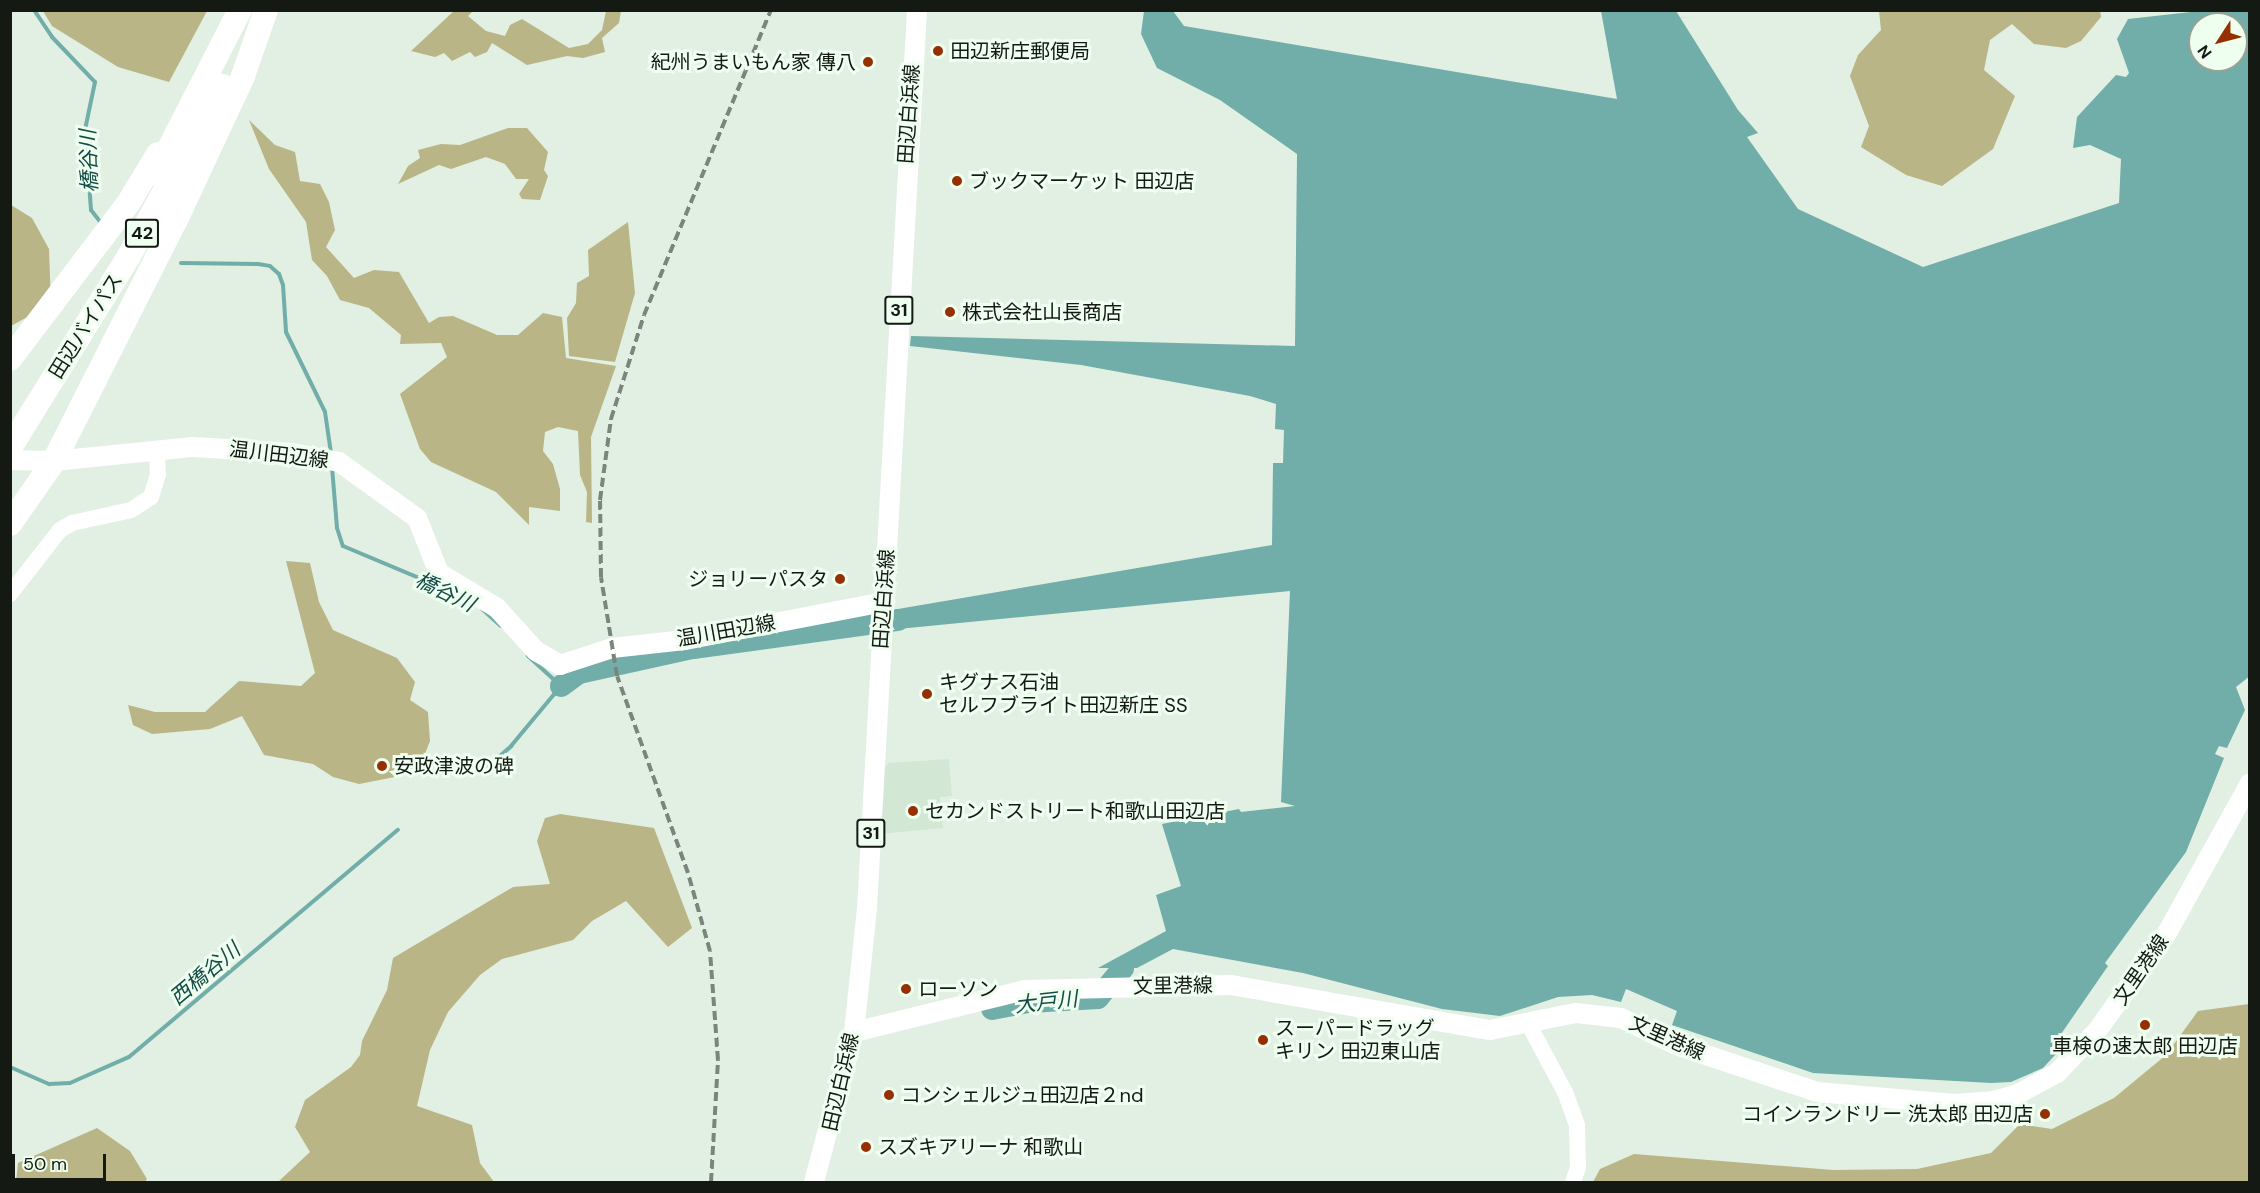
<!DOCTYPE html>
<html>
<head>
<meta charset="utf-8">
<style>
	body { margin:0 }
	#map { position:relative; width:2260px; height:1193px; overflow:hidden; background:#e1f0e2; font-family:"DM Sans","Noto Sans JP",sans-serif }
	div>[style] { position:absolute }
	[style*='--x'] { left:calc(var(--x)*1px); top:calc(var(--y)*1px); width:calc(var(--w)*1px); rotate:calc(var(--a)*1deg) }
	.built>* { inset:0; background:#d3e8d4 }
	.forest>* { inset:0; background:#b9b586 }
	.water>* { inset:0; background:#71ada9 }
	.stream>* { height:4px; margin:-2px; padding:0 2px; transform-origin:2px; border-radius:2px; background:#71ada9 }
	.river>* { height:22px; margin:-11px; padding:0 11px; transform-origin:11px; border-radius:11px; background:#71ada9 }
	.minor>* { height:16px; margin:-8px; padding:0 8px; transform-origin:8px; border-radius:8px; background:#fff }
	.major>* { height:20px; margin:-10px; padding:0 10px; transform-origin:10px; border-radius:10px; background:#fff }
	.highway>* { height:24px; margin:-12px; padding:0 12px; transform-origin:12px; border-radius:12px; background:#fff }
	.rail>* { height:4px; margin-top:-2px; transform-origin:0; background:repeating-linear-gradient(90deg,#7b857c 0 9px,transparent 0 13.5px) }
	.dots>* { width:16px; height:16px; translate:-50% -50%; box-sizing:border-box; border:3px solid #eefeef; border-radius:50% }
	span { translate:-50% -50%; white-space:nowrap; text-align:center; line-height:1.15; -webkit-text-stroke:6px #eefeef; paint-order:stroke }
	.shield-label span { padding:2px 4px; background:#eefeef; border:2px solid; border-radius:4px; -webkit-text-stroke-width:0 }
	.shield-label { font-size:18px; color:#141914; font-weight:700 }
	.poi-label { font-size:20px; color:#141914 }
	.left { translate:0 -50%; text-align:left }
	.right { translate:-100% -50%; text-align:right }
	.street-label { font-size:20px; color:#141914 }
	.water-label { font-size:21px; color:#144a47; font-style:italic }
	.frame { position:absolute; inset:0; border:12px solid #141914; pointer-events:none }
	.north { position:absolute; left:2188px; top:12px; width:60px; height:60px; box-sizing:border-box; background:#eefeef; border:2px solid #97a297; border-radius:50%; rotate:234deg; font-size:16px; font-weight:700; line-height:24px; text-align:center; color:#141914 }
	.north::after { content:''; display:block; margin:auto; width:21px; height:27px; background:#963003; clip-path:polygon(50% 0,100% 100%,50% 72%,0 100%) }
	.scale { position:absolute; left:12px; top:1154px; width:94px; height:27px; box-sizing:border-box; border:3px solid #141914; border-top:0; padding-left:8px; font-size:18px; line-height:21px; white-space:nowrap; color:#141914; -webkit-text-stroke:4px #eefeef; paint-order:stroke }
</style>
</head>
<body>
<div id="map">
	<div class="built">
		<i style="clip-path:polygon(949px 759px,952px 796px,940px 797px,943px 828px,880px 834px,882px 772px,888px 763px)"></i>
	</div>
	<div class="forest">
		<i style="clip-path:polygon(455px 10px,473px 11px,468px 16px,486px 31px,505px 36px,510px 25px,522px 19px,569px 48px,588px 44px,602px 30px,606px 11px,621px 11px,619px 23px,602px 38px,605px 52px,583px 58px,567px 56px,527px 65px,492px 43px,487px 52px,475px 57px,470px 52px,452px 61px,444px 53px,435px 57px,411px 51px)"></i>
		<i style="clip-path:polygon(43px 11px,207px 11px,169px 82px,118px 67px,52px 26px)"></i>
		<i style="clip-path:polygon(1879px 11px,2100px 10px,2101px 17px,2081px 41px,2066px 48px,2034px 44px,2012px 24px,1990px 40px,1984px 70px,2015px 96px,1993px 149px,1942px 186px,1906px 175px,1861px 147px,1869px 126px,1850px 76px,1858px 55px,1881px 30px)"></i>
		<i style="clip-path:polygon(249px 120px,275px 145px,295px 152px,300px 181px,320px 184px,329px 202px,335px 230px,326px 247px,354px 278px,374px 270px,399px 272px,429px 323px,439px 317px,453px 316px,497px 335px,518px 335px,543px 313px,562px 317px,566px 358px,616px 366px,591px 437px,592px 523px,586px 522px,587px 492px,580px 475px,578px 431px,558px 427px,545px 432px,543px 451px,553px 464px,560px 489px,560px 511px,529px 507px,529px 525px,496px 492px,431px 462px,420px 449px,400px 394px,447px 357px,441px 343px,400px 344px,401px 335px,369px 308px,340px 300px,327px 276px,312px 260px,306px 222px,269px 169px)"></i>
		<i style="clip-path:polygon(508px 128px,527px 128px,548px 152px,544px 170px,548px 176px,540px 200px,522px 199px,519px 194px,529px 179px,516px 179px,505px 164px,486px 157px,451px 169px,439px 165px,398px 184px,408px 166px,420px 158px,418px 150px,441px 144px,460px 145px)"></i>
		<i style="clip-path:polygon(11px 205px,32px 218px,49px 249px,51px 304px,11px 326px)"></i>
		<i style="clip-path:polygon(628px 222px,635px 293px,615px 362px,569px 356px,567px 318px,576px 303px,577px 283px,589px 276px,588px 250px)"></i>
		<i style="clip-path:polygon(286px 561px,310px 563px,319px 602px,333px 630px,397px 658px,415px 682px,410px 700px,428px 712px,430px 741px,421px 764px,405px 775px,359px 784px,333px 777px,313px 764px,264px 755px,242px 716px,210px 729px,152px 734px,133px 725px,128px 705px,155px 712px,205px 712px,239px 681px,301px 686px,315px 673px)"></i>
		<i style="clip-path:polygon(560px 814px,654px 828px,692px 928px,668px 947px,626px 901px,592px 921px,573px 940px,502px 959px,480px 975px,448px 1012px,430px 1050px,417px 1106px,472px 1125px,480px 1163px,494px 1182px,278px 1182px,310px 1152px,295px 1127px,305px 1100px,351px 1067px,360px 1055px,362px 1041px,387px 990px,393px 958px,513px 887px,550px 884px,537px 841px,545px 818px)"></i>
		<i style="clip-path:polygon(2249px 1004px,2249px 1182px,1593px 1182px,1600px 1169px,1634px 1154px,1833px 1170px,1917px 1169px,1991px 1153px,2020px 1124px,2052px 1129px,2114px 1098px,2166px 1055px,2198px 1011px)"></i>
		<i style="clip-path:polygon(97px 1128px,130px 1151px,147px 1179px,145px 1182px,16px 1182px,18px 1163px)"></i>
	</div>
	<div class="water">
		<i style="clip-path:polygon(evenodd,1144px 11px,1173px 11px,1184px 26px,1617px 99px,1601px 11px,1676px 11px,1738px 110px,1758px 133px,1747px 137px,1798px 209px,1923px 267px,2119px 203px,2121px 159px,2090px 145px,2073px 148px,2077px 117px,2116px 75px,2126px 77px,2129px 73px,2117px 39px,2128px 19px,2200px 11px,2249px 11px,2250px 676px,2236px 687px,2245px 710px,2227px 748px,2219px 746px,2215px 754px,2224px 758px,2186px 852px,2105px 963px,2108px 966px,2050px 1050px,2056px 1054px,2043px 1068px,2011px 1082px,1991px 1083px,1813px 1073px,1672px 1025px,1677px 1011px,1626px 989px,1621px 1002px,1592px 995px,1558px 997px,1500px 1016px,1442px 1009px,1303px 973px,1173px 949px,1137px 968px,1098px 968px,1166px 931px,1156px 895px,1181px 886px,1162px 824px,1239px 809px,1241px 812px,1295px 806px,1281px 802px,1290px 591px,898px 629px,898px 609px,1272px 545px,1273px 463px,1283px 463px,1284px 430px,1275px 429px,1276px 404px,1250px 396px,1081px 365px,910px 346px,911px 336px,1295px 346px,1297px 154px,1220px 100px,1157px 68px,1141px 34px,1144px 11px,2200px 24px,2236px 24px,2236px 60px,2200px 60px,2200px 24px)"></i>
	</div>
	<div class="stream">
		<i style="--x:34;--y:10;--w:32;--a:56"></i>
		<i style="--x:52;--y:37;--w:62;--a:46.3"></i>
		<i style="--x:95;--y:82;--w:49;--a:101.8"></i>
		<i style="--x:85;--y:130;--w:80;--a:85.7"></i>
		<i style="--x:91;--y:210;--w:16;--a:52"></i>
		<i style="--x:181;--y:263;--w:77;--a:0.7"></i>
		<i style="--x:258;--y:264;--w:12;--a:9"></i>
		<i style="--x:270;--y:266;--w:12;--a:42"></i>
		<i style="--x:279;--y:274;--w:12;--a:70"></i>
		<i style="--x:283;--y:285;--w:47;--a:86.3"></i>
		<i style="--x:286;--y:332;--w:89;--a:64"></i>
		<i style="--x:325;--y:412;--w:41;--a:81.7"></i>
		<i style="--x:332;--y:467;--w:61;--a:85.3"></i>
		<i style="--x:337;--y:528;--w:19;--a:72"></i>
		<i style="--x:343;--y:546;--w:121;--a:22.8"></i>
		<i style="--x:482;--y:609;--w:25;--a:42"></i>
		<i style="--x:485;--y:769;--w:35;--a:-41"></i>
		<i style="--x:511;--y:746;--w:78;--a:-50.2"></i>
		<i style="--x:561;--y:686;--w:45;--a:-137.7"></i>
		<i style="--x:10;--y:1067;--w:43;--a:23.6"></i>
		<i style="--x:49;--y:1084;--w:21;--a:-3"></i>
		<i style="--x:70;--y:1083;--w:64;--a:-23.8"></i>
		<i style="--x:129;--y:1057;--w:352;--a:-40.2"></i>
	</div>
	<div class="river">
		<i style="--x:561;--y:686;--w:22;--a:-36"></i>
		<i style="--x:579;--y:673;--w:117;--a:-12.4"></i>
		<i style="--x:693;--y:648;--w:207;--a:-7.8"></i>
		<i style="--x:992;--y:1009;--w:38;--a:-11"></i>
		<i style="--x:1029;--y:1002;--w:69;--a:-3.3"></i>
		<i style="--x:1098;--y:998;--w:39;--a:-50"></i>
	</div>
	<div class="minor">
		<i style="--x:10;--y:594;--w:81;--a:-52"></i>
		<i style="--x:60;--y:530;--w:14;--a:-30"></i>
		<i style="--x:72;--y:523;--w:60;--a:-12.4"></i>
		<i style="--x:131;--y:510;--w:24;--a:-33"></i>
		<i style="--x:151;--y:497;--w:24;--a:-73"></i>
		<i style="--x:158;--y:474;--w:21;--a:-93"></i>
		<i style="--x:1529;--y:1025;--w:76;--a:61.8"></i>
		<i style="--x:1565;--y:1092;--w:35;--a:70"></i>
		<i style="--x:1577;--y:1125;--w:42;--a:88.6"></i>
		<i style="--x:1578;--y:1167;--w:16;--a:108"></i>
	</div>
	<div class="major">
		<i style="--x:10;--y:460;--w:44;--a:1.3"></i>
		<i style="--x:54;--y:461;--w:140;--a:-5.8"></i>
		<i style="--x:193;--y:447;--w:99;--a:3.5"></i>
		<i style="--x:292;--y:453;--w:48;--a:10.8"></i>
		<i style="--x:339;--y:462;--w:96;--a:35.7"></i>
		<i style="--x:417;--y:518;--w:59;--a:68.2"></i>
		<i style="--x:439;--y:573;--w:68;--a:31.1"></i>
		<i style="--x:497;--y:608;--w:58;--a:47.8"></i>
		<i style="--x:536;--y:651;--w:28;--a:30"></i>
		<i style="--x:560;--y:665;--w:55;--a:-18.1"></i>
		<i style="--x:612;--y:648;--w:73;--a:-6.3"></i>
		<i style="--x:685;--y:640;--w:204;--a:-10.8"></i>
		<i style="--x:854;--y:1032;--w:176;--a:-13.8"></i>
		<i style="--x:1025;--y:990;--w:206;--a:-1.4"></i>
		<i style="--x:1231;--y:985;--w:263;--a:9.9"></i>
		<i style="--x:1490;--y:1030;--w:88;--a:-11.2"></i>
		<i style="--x:1576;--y:1013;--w:45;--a:6.3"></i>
		<i style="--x:1621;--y:1018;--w:61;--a:26.1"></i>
		<i style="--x:1676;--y:1045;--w:149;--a:18.4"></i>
		<i style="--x:1817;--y:1092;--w:138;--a:5"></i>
		<i style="--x:1954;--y:1104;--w:39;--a:-4"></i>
		<i style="--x:1993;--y:1101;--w:24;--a:-15"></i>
		<i style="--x:2016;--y:1095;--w:47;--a:-28.2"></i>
		<i style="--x:2057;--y:1073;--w:58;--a:-46.4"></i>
		<i style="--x:2097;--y:1031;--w:120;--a:-54.5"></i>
		<i style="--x:2167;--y:933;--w:171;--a:-61"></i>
		<i style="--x:814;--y:1182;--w:155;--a:-75.1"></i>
		<i style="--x:854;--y:1032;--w:125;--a:-84"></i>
		<i style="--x:867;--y:908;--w:899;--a:-86.81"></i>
	</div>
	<div class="highway">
		<i style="--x:156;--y:174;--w:184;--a:-62.9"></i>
		<i style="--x:10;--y:359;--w:197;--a:-52.8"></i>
		<i style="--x:129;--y:202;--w:56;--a:-58.9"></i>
		<i style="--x:10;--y:448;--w:226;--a:-58.2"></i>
		<i style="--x:129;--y:256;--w:194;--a:-61.3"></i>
		<i style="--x:10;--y:524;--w:77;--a:-55.1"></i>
		<i style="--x:54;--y:461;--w:270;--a:-63.2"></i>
		<i style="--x:176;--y:220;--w:159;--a:-65"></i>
		<i style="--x:243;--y:76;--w:70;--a:-70.8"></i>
	</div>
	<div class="rail">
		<i style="--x:711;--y:1182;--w:122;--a:-86.7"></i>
		<i style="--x:718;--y:1060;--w:109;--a:-94.2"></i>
		<i style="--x:710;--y:951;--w:81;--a:-105.8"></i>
		<i style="--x:688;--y:873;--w:209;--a:-109.8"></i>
		<i style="--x:617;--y:676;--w:100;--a:-99.2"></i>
		<i style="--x:601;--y:577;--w:77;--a:-90.7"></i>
		<i style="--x:600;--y:500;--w:82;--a:-82.3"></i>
		<i style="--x:611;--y:419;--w:109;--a:-72.4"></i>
		<i style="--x:644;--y:315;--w:330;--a:-67.4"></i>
	</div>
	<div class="dots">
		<i style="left:938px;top:51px;background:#963003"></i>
		<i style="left:868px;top:62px;background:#963003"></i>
		<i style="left:957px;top:181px;background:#963003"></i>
		<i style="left:950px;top:312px;background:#963003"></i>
		<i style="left:840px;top:579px;background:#963003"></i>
		<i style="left:927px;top:694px;background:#963003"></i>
		<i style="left:382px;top:766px;background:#963003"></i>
		<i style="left:913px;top:811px;background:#963003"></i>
		<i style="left:906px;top:989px;background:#963003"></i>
		<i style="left:2145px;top:1025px;background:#963003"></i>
		<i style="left:1263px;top:1040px;background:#963003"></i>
		<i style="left:889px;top:1095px;background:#963003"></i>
		<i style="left:2045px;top:1114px;background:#963003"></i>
		<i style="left:866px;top:1147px;background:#963003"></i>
	</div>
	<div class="shield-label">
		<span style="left:142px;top:233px">42</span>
		<span style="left:899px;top:310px">31</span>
		<span style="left:871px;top:833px">31</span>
	</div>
	<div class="poi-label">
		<span class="left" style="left:950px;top:51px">田辺新庄郵便局</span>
		<span class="right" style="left:856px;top:62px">紀州うまいもん家 傳八</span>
		<span class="left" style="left:969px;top:181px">ブックマーケット 田辺店</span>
		<span class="left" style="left:962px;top:312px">株式会社山長商店</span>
		<span class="right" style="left:828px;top:579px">ジョリーパスタ</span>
		<span class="left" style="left:939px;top:694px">キグナス石油<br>セルフブライト田辺新庄 SS</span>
		<span class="left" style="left:394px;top:766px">安政津波の碑</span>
		<span class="left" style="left:925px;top:811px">セカンドストリート和歌山田辺店</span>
		<span class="left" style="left:918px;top:989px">ローソン</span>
		<span class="left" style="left:1275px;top:1040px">スーパードラッグ<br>キリン 田辺東山店</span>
		<span style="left:2145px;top:1046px">車検の速太郎 田辺店</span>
		<span class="left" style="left:901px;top:1095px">コンシェルジュ田辺店２nd</span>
		<span class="right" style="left:2033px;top:1114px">コインランドリー 洗太郎 田辺店</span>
		<span class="left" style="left:878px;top:1147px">スズキアリーナ 和歌山</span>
	</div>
	<div class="street-label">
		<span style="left:909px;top:114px;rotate:-86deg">田辺白浜線</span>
		<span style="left:86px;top:326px;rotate:-58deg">田辺バイパス</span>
		<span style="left:279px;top:455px;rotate:7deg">温川田辺線</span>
		<span style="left:884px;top:599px;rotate:-86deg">田辺白浜線</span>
		<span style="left:726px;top:631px;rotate:-10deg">温川田辺線</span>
		<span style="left:2141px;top:970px;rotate:-55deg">文里港線</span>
		<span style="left:1173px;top:986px;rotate:-1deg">文里港線</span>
		<span style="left:1667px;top:1038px;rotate:24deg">文里港線</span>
		<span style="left:841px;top:1082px;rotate:-77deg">田辺白浜線</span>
	</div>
	<div class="water-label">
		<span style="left:89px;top:161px;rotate:-92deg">橋谷川</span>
		<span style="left:445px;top:592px;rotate:26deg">橋谷川</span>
		<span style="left:205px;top:974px;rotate:-40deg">西橋谷川</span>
		<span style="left:1046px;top:1002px;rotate:-6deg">大戸川</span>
	</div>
	<div class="frame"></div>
	<div class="north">N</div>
	<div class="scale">50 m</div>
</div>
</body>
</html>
